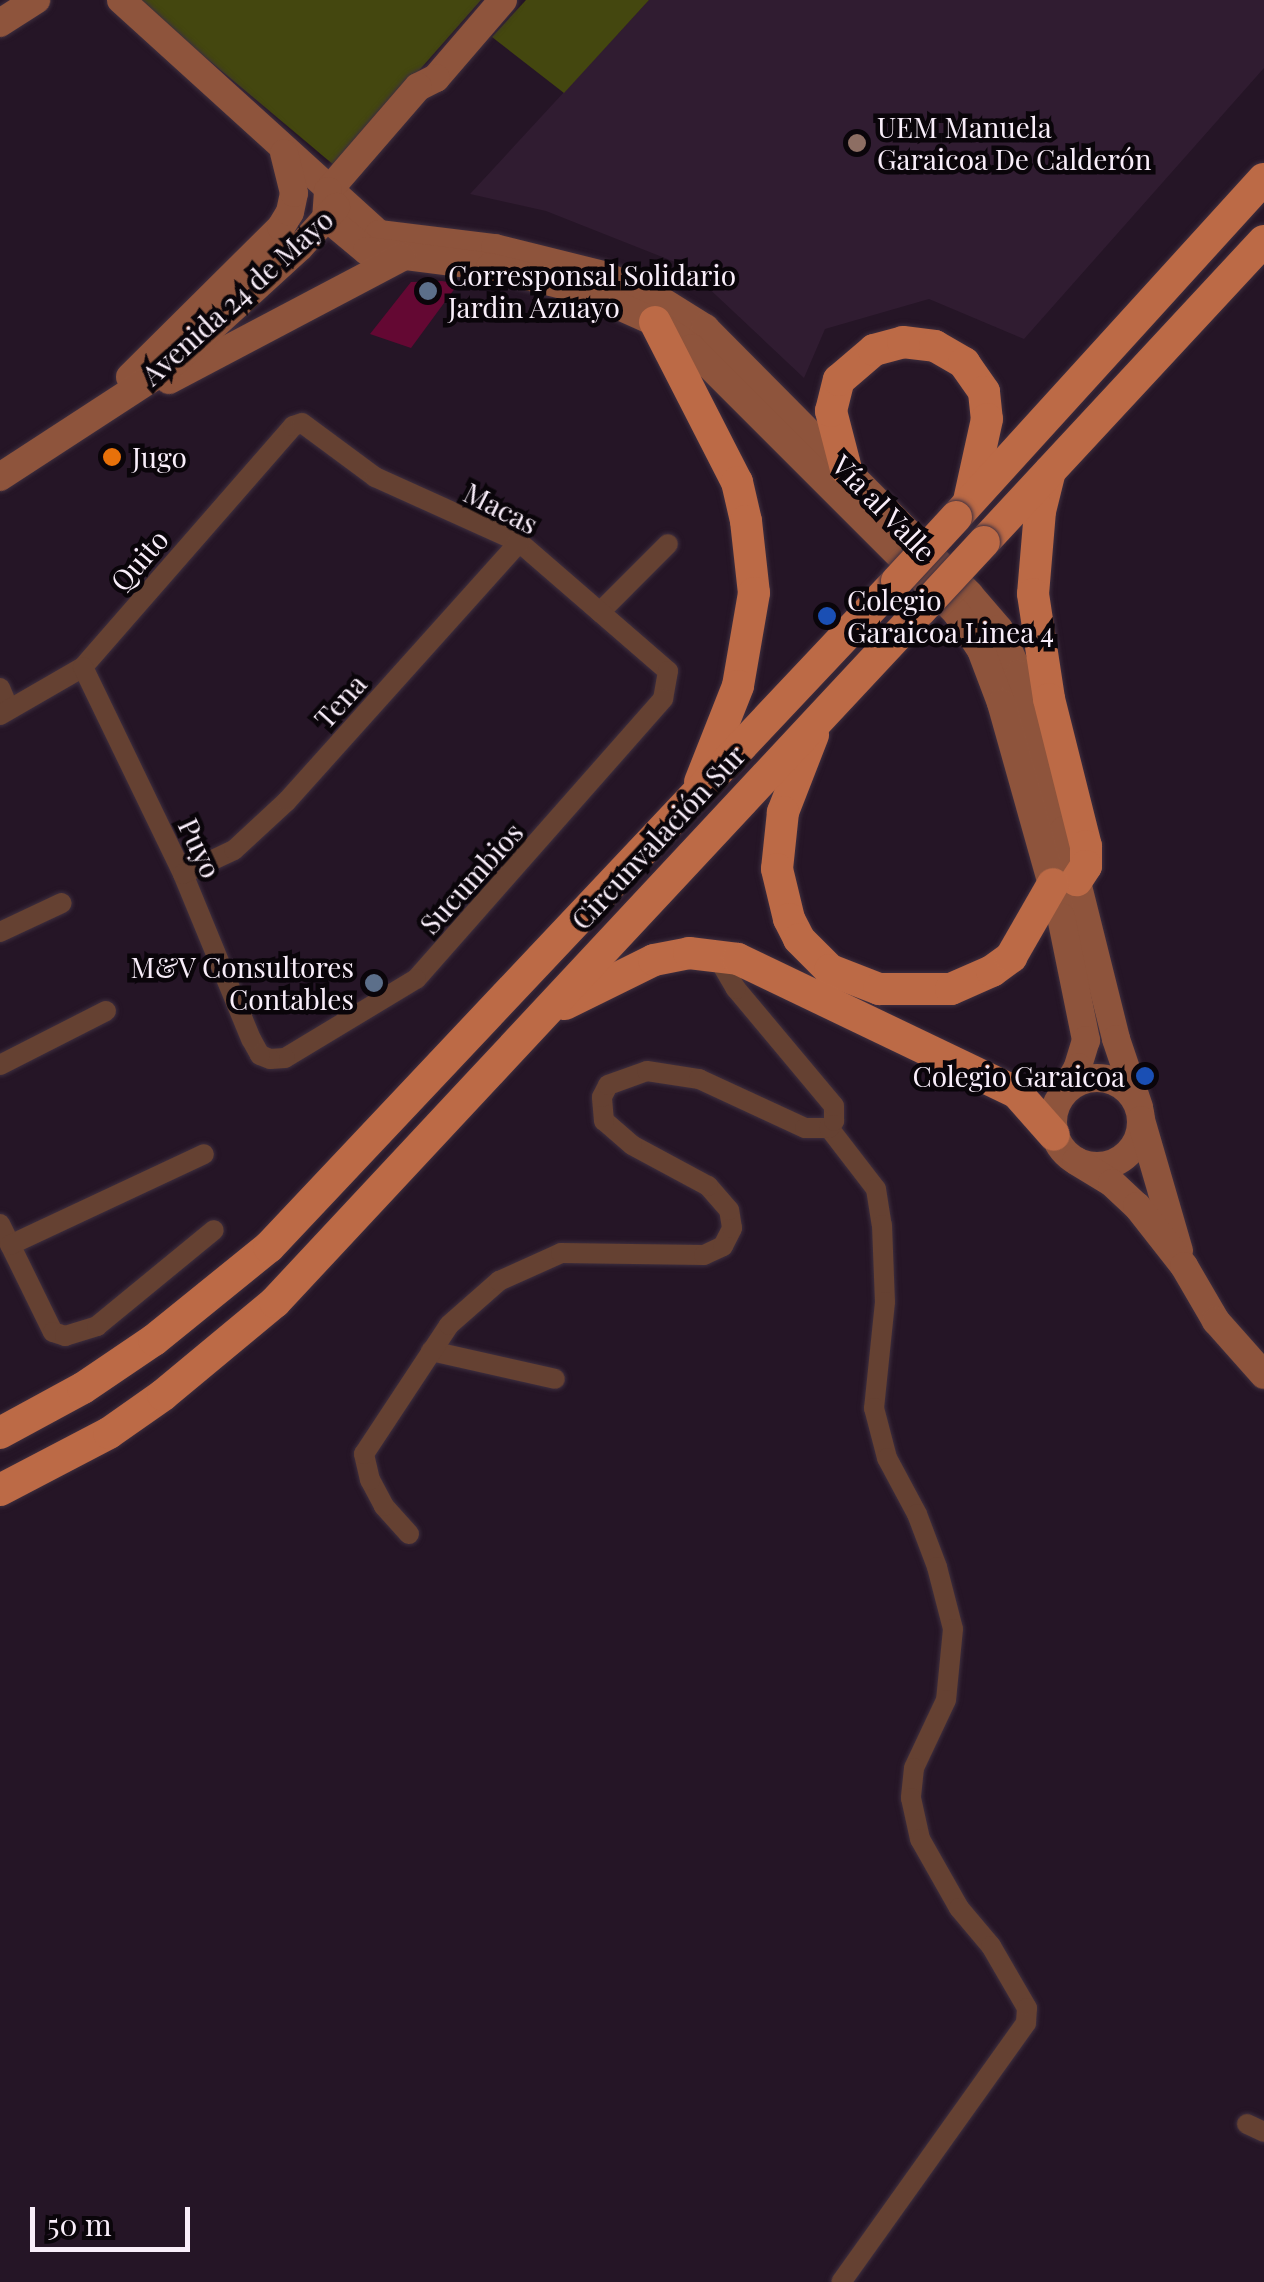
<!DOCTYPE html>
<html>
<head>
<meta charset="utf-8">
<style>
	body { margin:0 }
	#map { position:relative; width:1264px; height:2282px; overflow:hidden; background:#251526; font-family:"Playfair Display",serif }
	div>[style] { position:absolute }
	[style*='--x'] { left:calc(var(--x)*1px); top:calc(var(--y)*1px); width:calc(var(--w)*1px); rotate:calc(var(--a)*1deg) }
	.built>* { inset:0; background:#301c31 }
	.green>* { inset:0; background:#44470f }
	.building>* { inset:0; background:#640833 }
	.roads { filter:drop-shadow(0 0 2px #3e2f3f) drop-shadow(0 0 2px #3e2f3f) }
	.minor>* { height:20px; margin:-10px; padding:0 10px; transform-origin:10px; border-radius:10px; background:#654132 }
	.secondary>* { height:28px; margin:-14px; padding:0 14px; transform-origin:14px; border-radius:14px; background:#8e543c }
	.secondary>.ring { margin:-14px; padding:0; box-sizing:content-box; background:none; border:28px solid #8e543c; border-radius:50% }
	.trunk>* { height:32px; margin:-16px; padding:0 16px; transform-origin:16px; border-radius:16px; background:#bc6a46 }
	.bridges { filter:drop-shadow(0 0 2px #3e2f3f) drop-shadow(0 0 2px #3e2f3f) }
	.trunk-bridge>* { height:32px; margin:-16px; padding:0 16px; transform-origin:16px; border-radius:16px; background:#bc6a46 }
	.dots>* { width:28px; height:28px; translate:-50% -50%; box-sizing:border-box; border:5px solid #0a050a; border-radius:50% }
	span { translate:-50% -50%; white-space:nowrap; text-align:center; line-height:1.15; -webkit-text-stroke:9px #0a050a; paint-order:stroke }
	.poi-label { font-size:28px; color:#f9eefa }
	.left { translate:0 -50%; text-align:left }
	.right { translate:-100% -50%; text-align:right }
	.street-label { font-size:28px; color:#f9eefa }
	.scale { position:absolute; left:30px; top:2207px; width:160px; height:45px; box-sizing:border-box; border:5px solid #f9eefa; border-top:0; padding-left:12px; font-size:30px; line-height:35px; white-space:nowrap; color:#f9eefa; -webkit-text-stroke:8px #0a050a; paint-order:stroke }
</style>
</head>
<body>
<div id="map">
	<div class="built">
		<i style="clip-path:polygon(649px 0,1264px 0,1264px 68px,1024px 339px,929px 299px,825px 329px,804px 378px,685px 266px,546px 211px,470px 194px)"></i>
	</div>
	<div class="green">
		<i style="clip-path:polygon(137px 0,481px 0,335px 166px)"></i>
		<i style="clip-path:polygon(526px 0,649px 0,564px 93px,492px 37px)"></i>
	</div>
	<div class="building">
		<i style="clip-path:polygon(442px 281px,458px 284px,411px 348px,370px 334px,411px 282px)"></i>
	</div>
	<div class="roads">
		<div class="minor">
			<i style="--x:600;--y:612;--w:96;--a:-45"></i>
			<i style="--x:0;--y:688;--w:23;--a:67"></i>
			<i style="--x:0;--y:715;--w:96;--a:-30"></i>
			<i style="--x:83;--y:667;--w:320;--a:-48.9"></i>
			<i style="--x:293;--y:426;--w:9;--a:-18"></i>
			<i style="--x:302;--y:423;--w:91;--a:36.5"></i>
			<i style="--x:375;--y:477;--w:158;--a:24.3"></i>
			<i style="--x:519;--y:542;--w:197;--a:40.9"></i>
			<i style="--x:668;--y:671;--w:28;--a:100"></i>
			<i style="--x:663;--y:699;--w:373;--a:131.4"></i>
			<i style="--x:416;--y:979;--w:153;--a:148.9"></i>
			<i style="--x:285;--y:1058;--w:15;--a:176"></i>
			<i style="--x:270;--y:1059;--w:11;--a:-158"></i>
			<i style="--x:260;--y:1055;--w:18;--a:-119"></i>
			<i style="--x:251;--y:1039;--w:178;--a:-112.4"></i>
			<i style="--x:183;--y:874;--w:230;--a:-115.8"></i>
			<i style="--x:183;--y:874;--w:56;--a:-25.2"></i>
			<i style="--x:234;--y:850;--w:72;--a:-42.8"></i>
			<i style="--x:287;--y:801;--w:348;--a:-48.1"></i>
			<i style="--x:0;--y:932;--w:68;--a:-25.1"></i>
			<i style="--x:0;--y:1065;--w:119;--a:-27"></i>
			<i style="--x:829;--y:1128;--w:77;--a:52.4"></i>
			<i style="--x:876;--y:1189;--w:36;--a:81"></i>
			<i style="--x:882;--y:1225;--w:77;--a:87.8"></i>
			<i style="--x:885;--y:1302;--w:107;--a:95.9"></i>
			<i style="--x:874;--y:1408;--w:52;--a:75.4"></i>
			<i style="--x:887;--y:1458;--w:64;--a:61.8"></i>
			<i style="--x:917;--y:1514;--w:57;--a:69.3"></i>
			<i style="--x:937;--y:1567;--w:64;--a:75.5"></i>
			<i style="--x:953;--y:1629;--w:71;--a:95.6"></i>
			<i style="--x:946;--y:1700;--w:75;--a:115.2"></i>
			<i style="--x:914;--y:1768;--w:30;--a:96"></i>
			<i style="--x:911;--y:1798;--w:42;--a:77.6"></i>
			<i style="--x:920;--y:1839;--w:79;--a:60.5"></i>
			<i style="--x:959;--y:1908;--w:50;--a:49.9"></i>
			<i style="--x:991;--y:1946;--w:72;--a:59.9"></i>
			<i style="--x:1027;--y:2008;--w:15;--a:94"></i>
			<i style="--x:1026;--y:2023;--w:318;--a:125.5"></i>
			<i style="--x:0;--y:1224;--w:120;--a:63.9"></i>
			<i style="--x:53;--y:1332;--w:13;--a:18"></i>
			<i style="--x:65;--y:1336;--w:34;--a:-17"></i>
			<i style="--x:97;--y:1326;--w:151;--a:-39.4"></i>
			<i style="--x:10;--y:1245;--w:214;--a:-25.1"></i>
			<i style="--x:431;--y:1351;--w:127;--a:12.7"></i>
			<i style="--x:409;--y:1534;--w:38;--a:-132"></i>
			<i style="--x:384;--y:1506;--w:30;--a:-118"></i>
			<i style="--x:370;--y:1480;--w:27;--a:-103"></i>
			<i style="--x:364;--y:1454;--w:154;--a:-56.6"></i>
			<i style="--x:449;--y:1325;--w:67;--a:-41.3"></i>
			<i style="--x:499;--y:1281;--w:68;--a:-24.3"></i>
			<i style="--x:561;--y:1253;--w:143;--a:0.8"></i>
			<i style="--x:704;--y:1255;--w:21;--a:-25"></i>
			<i style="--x:723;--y:1246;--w:20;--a:-63"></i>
			<i style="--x:732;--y:1228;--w:18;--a:-99"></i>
			<i style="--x:729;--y:1210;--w:32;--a:-131"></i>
			<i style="--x:708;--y:1186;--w:86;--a:-151.7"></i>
			<i style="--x:632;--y:1145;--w:37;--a:-139"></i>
			<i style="--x:604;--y:1121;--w:24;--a:-95"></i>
			<i style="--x:602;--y:1097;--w:13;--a:-63"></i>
			<i style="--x:608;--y:1085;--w:41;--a:-19.7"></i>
			<i style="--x:647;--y:1071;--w:53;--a:8.7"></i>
			<i style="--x:699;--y:1079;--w:117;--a:24.8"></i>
			<i style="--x:805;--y:1128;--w:24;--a:0"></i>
			<i style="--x:829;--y:1128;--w:9;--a:-54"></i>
			<i style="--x:834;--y:1121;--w:15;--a:-90"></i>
			<i style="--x:834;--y:1106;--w:153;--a:-129.9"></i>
			<i style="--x:736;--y:989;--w:42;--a:-120.3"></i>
			<i style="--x:1247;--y:2124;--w:19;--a:25"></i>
		</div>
		<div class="secondary">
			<i style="--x:121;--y:0;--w:348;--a:42.2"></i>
			<i style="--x:379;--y:234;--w:117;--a:6.9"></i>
			<i style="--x:495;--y:248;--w:111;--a:14"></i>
			<i style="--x:603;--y:275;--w:59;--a:23.1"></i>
			<i style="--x:657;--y:298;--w:57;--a:32"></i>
			<i style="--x:705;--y:328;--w:375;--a:45.2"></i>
			<i style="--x:969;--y:594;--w:46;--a:49.4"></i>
			<i style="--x:999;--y:629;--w:49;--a:66"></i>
			<i style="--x:1019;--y:674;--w:162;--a:73.9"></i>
			<i style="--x:1064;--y:830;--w:215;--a:76"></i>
			<i style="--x:1116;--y:1039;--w:72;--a:71.3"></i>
			<i style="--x:503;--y:0;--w:103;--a:130.7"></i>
			<i style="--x:436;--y:78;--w:20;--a:153"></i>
			<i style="--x:418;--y:87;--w:138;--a:130.9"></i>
			<i style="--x:328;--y:191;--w:26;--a:94"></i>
			<i style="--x:326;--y:217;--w:53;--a:39.7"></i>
			<i style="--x:367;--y:251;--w:124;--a:7.4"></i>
			<i style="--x:490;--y:267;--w:96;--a:13.9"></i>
			<i style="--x:583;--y:290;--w:79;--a:24"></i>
			<i style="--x:655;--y:322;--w:45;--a:35.1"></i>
			<i style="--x:692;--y:348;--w:373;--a:45"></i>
			<i style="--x:956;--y:612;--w:45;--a:56.7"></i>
			<i style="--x:981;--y:650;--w:57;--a:69.3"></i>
			<i style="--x:1001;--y:703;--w:222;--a:74.3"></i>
			<i style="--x:1061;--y:917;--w:126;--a:78.5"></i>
			<i style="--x:1086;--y:1040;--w:28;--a:107"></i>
			<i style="--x:1078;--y:1067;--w:30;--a:120"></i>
			<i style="--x:0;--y:23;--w:43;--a:-32.6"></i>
			<i style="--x:130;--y:377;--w:213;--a:-44.8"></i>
			<i style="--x:281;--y:227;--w:17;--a:-59"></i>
			<i style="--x:290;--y:212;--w:19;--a:-78"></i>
			<i style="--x:294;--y:193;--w:41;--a:-104"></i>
			<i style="--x:169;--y:380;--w:263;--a:-27.8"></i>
			<i style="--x:0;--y:477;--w:203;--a:-33.1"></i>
			<i style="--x:170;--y:366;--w:176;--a:-42.5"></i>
			<i style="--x:300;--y:247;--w:54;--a:-48"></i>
			<i class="ring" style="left:1053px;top:1078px;width:60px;height:60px"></i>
			<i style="--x:1141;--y:1120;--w:136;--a:73.8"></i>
			<i style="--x:1076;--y:1161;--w:42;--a:31.4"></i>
			<i style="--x:1112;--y:1183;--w:34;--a:43"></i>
			<i style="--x:1137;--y:1206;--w:76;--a:51.9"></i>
			<i style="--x:1184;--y:1266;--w:64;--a:59.8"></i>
			<i style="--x:1216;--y:1321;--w:72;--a:48.4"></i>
		</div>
		<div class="trunk">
			<i style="--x:655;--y:322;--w:180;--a:62.9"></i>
			<i style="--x:737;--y:482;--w:40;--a:77"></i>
			<i style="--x:746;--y:521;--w:72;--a:83.7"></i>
			<i style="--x:754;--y:593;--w:94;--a:99.8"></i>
			<i style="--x:738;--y:686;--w:103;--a:111.6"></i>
			<i style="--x:846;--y:469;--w:60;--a:-104.5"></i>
			<i style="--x:831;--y:411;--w:32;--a:-76"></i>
			<i style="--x:839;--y:380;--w:46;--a:-40.6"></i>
			<i style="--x:874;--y:350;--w:30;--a:-15"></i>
			<i style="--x:903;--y:342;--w:32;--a:7"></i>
			<i style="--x:935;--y:346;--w:34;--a:30"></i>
			<i style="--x:964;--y:363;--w:35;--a:55"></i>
			<i style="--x:984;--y:392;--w:27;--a:84"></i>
			<i style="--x:987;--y:419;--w:84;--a:102.4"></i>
			<i style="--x:1050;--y:471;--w:41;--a:104"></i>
			<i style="--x:1040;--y:511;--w:83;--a:94.8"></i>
			<i style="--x:1033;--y:594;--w:106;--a:81.3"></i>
			<i style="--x:1049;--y:699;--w:152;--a:75.9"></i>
			<i style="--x:1086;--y:846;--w:20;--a:90"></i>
			<i style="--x:1086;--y:866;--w:17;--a:123"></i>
			<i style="--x:956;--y:517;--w:457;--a:-47.7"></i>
			<i style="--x:984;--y:542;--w:411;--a:-47.1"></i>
			<i style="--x:813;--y:735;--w:83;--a:111.3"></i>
			<i style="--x:783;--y:812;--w:57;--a:96"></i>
			<i style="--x:777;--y:869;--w:51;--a:76.5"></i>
			<i style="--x:789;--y:919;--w:22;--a:63"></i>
			<i style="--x:799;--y:939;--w:44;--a:45"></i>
			<i style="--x:830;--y:970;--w:53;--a:21.2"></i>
			<i style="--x:879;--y:989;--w:72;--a:0"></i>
			<i style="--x:951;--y:989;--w:45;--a:-23.7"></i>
			<i style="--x:992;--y:971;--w:24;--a:-36"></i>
			<i style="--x:1011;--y:957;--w:84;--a:-60.1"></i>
			<i style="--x:565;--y:1004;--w:99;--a:-26.3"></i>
			<i style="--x:654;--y:960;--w:36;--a:-11"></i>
			<i style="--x:689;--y:953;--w:49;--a:7"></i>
			<i style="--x:738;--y:959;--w:308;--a:25.6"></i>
			<i style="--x:1016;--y:1092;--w:57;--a:48.5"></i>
			<i style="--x:0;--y:1433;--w:94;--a:-28.5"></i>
			<i style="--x:83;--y:1388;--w:86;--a:-34.1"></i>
			<i style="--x:154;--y:1340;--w:148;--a:-39"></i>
			<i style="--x:269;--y:1247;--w:915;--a:-46.68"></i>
			<i style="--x:0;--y:1490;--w:123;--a:-27.6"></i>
			<i style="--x:109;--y:1433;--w:66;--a:-35.1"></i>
			<i style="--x:163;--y:1395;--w:146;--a:-39.7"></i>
			<i style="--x:275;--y:1302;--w:945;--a:-46.97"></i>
		</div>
	</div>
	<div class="bridges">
		<div class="trunk-bridge">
			<i style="--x:897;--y:581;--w:87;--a:-47.3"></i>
			<i style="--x:920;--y:611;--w:94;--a:-47.2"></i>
		</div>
	</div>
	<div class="dots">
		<i style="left:857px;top:143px;background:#8d6e63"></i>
		<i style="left:428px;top:291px;background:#5c6f8a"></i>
		<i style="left:112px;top:457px;background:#e8710a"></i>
		<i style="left:827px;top:616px;background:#1a4fb4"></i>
		<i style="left:374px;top:983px;background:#5c6f8a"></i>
		<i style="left:1145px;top:1076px;background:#1a4fb4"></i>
	</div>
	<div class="poi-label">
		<span class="left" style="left:877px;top:143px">UEM Manuela<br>Garaicoa De Calderón</span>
		<span class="left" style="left:448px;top:291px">Corresponsal Solidario<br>Jardin Azuayo</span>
		<span class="left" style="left:132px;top:457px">Jugo</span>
		<span class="left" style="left:847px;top:616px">Colegio<br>Garaicoa Linea 4</span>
		<span class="right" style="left:354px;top:983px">M&amp;V Consultores<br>Contables</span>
		<span class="right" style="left:1125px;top:1076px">Colegio Garaicoa</span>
	</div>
	<div class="street-label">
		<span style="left:237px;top:297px;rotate:-42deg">Avenida 24 de Mayo</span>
		<span style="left:501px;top:508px;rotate:27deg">Macas</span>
		<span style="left:884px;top:508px;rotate:46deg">Vía al Valle</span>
		<span style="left:139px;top:560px;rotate:-49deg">Quito</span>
		<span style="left:340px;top:701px;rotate:-48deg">Tena</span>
		<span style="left:658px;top:837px;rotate:-47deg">Circunvalación Sur</span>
		<span style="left:200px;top:848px;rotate:65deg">Puyo</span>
		<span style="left:471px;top:878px;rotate:-48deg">Sucumbios</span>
	</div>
	<div class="scale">50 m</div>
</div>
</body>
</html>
